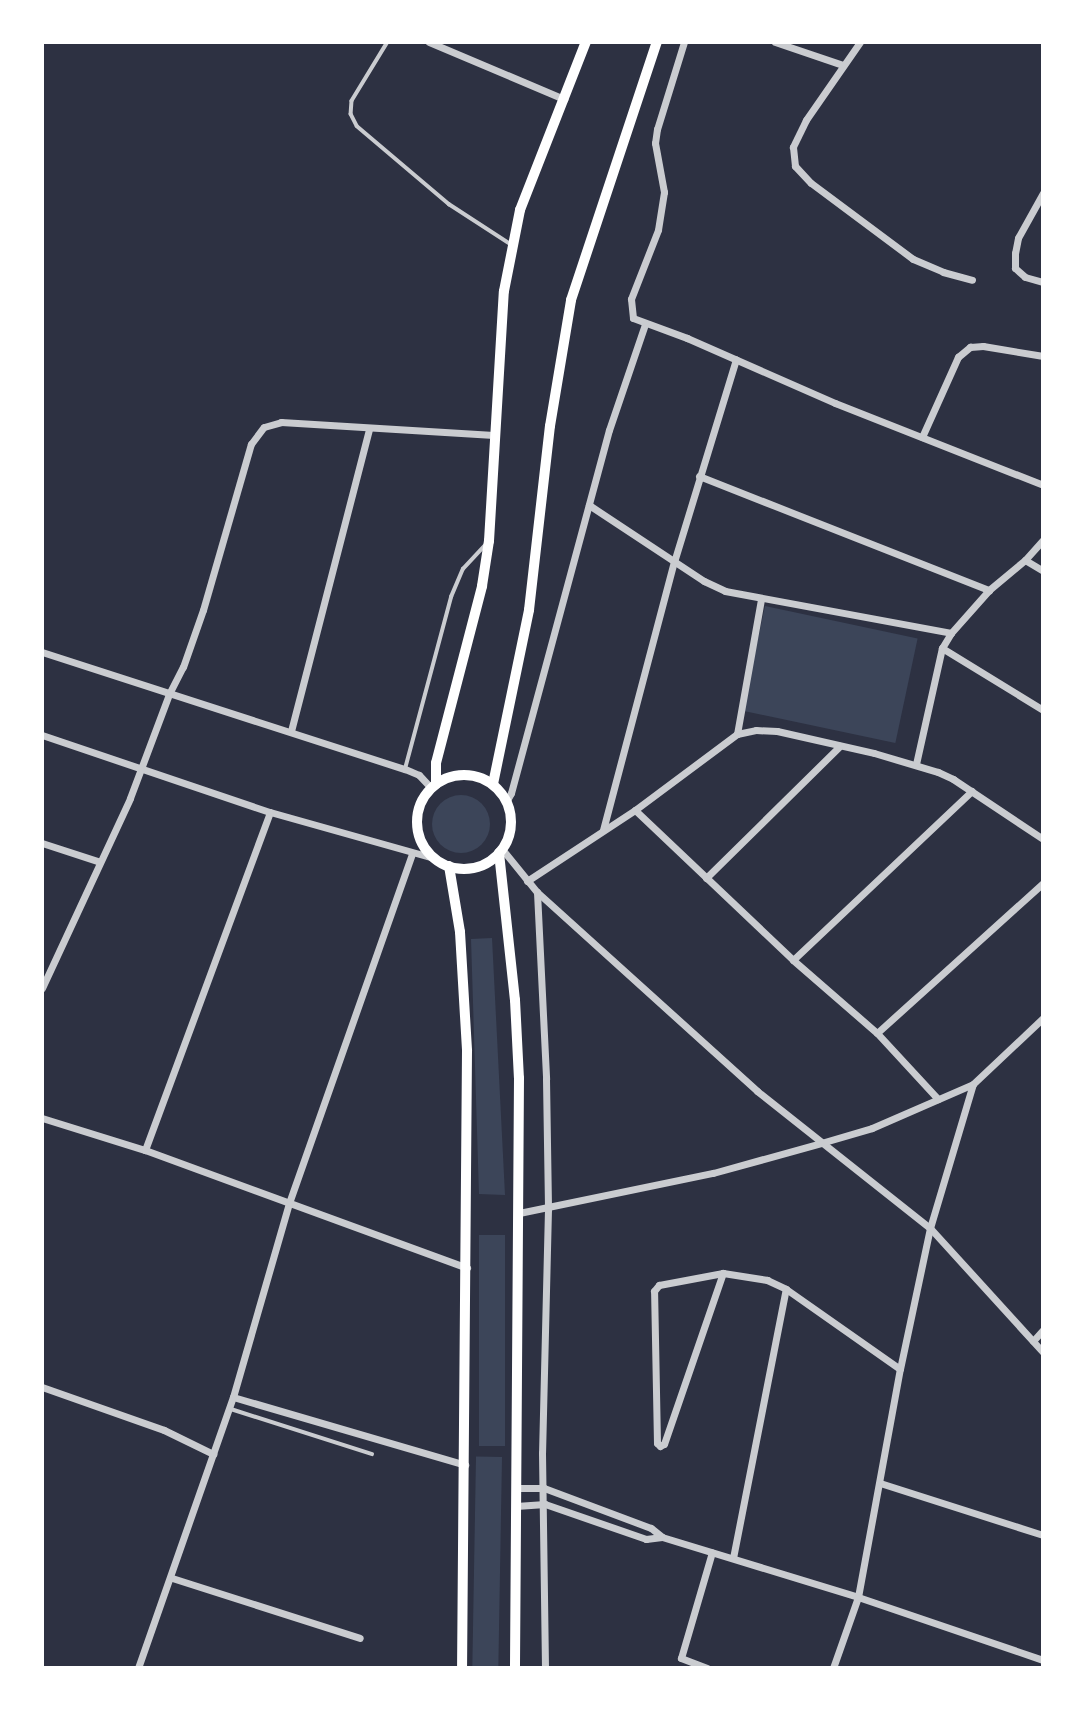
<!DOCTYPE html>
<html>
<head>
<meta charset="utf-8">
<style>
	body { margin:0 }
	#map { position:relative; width:1085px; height:1710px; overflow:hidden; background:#2d3142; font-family:"PT Sans Narrow",sans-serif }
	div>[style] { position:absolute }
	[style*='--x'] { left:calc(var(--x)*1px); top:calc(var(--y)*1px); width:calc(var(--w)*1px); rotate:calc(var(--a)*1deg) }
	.green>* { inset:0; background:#3c4559; transform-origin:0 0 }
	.round { border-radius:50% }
	.service>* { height:3.5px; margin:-1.75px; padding:0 1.75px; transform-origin:1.75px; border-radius:1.75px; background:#caccd0 }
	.minor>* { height:7px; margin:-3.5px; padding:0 3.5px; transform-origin:3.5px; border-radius:3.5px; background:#caccd0 }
	.secondary>* { height:10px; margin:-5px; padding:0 5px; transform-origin:5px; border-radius:5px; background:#fff }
	.secondary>.ring { margin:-5px; padding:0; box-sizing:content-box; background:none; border:10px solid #fff; border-radius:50% }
	span { translate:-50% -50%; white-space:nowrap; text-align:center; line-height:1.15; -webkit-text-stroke:5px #fff; paint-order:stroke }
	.frame { position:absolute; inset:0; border:44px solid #fff; pointer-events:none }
</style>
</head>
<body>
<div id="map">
	<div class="green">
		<i style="left:765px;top:606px;width:156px;height:107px;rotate:12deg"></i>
		<i class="round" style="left:432px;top:795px;width:58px;height:58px"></i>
		<i style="clip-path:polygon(492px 938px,505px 1195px,479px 1194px,471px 939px)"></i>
		<i style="left:479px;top:1235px;width:26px;height:211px"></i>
		<i style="left:502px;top:1457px;width:211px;height:26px;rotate:91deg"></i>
	</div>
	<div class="service">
		<i style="--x:388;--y:42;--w:69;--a:121.4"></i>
		<i style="--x:352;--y:101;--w:13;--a:94"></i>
		<i style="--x:351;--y:114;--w:13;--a:63"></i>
		<i style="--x:357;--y:126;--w:121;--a:40.3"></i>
		<i style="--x:449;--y:204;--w:75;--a:33.1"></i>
		<i style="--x:405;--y:769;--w:178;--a:-75"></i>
		<i style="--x:451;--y:597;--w:30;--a:-67"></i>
		<i style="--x:463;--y:569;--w:33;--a:-47"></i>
		<i style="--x:231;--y:1409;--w:148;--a:17.7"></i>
	</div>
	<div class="minor">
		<i style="--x:429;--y:42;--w:147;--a:22.9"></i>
		<i style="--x:684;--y:42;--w:91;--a:107.2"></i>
		<i style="--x:657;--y:129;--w:14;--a:98"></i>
		<i style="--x:655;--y:143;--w:50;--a:79.6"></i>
		<i style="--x:664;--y:192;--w:38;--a:99"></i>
		<i style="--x:658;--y:230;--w:74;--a:111.4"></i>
		<i style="--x:631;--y:299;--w:19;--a:84"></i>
		<i style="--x:633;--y:318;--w:58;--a:20.3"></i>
		<i style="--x:687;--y:338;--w:162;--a:23.7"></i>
		<i style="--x:835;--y:403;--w:224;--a:21.5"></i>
		<i style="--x:775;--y:42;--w:72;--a:18.7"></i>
		<i style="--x:860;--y:42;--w:95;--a:124.7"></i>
		<i style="--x:806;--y:120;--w:30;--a:116"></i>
		<i style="--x:793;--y:147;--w:19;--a:84"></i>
		<i style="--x:795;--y:166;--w:23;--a:47"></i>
		<i style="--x:811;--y:183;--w:127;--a:36.7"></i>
		<i style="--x:913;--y:259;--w:33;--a:23"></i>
		<i style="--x:943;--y:272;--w:30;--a:15"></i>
		<i style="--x:1043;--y:193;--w:51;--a:119.1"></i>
		<i style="--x:1018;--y:238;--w:15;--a:101"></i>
		<i style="--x:1015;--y:253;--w:15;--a:90"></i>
		<i style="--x:1015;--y:268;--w:13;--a:42"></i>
		<i style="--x:1025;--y:277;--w:19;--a:16"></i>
		<i style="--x:922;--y:437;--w:88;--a:-65.8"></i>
		<i style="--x:958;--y:357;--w:16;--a:-40"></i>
		<i style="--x:970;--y:347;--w:13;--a:-4"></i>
		<i style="--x:983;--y:346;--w:61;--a:9.5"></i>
		<i style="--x:699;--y:476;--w:312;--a:21.5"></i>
		<i style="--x:589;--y:505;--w:138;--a:33.5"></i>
		<i style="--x:704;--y:581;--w:23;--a:25"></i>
		<i style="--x:725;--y:591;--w:230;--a:10.5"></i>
		<i style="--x:1025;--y:560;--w:21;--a:31"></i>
		<i style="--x:942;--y:648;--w:119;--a:31.5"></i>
		<i style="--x:42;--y:652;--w:381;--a:17.9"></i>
		<i style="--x:405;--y:769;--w:15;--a:23"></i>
		<i style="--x:419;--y:775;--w:18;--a:47"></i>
		<i style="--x:291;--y:731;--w:312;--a:-75.5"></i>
		<i style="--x:737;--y:734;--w:137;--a:-79.9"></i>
		<i style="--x:42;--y:735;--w:241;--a:18.7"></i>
		<i style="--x:270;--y:812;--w:170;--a:15.7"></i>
		<i style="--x:916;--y:764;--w:119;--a:-77.4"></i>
		<i style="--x:942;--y:648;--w:17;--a:-59"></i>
		<i style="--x:951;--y:633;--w:57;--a:-48.5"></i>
		<i style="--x:989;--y:590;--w:47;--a:-39.8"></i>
		<i style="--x:1025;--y:560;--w:27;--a:-48"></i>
		<i style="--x:506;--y:802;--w:10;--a:-61"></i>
		<i style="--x:511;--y:793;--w:376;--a:-74.9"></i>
		<i style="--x:609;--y:430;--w:112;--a:-71.2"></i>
		<i style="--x:635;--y:810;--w:218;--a:43.5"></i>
		<i style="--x:793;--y:960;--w:111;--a:41"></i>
		<i style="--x:877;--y:1033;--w:90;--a:47.3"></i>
		<i style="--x:603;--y:830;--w:277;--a:-75.2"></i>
		<i style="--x:674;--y:562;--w:212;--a:-73"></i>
		<i style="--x:42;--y:843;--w:61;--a:18.1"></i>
		<i style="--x:502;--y:849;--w:55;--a:50.9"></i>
		<i style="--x:537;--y:892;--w:297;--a:42.1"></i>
		<i style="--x:757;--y:1091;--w:221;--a:38.4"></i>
		<i style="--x:930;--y:1228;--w:168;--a:47.7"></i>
		<i style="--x:706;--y:878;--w:188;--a:-44.6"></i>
		<i style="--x:527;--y:881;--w:129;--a:-33.3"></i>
		<i style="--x:635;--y:810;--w:127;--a:-36.7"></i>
		<i style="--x:737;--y:734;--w:19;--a:-12"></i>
		<i style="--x:756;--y:730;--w:21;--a:3"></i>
		<i style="--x:777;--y:731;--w:99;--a:12.8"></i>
		<i style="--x:874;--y:753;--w:67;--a:16.5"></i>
		<i style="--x:938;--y:772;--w:17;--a:25"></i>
		<i style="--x:953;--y:779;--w:108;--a:33.7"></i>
		<i style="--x:537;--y:892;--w:187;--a:87.2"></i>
		<i style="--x:546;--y:1079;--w:130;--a:89.1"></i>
		<i style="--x:548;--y:1209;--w:244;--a:91.4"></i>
		<i style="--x:542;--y:1453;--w:215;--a:89.2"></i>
		<i style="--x:793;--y:960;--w:246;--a:-43.4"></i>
		<i style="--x:42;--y:988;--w:209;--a:-65.1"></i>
		<i style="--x:130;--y:798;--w:111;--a:-69.4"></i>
		<i style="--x:169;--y:694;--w:30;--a:-63"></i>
		<i style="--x:183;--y:667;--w:60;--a:-70.7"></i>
		<i style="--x:203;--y:610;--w:173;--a:-73.9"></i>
		<i style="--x:251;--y:444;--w:21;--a:-53"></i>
		<i style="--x:264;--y:427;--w:18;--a:-16"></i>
		<i style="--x:281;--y:422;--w:213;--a:3.5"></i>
		<i style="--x:877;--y:1033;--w:224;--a:-42.1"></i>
		<i style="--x:42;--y:1118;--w:108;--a:17.3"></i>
		<i style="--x:145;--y:1150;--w:343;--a:20.1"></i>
		<i style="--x:145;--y:1150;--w:360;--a:-69.7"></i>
		<i style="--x:519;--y:1213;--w:198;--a:-11.7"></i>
		<i style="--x:713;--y:1173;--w:112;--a:-15.5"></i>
		<i style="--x:821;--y:1143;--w:53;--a:-16.4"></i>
		<i style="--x:872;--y:1128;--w:110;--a:-23.5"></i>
		<i style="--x:1033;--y:1341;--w:15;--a:-48"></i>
		<i style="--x:42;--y:1387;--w:129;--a:19.4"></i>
		<i style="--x:164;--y:1430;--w:55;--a:26.1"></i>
		<i style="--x:233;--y:1397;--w:242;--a:16.3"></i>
		<i style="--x:660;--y:1446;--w:4;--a:-135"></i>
		<i style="--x:657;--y:1443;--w:152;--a:-91.1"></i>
		<i style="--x:654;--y:1291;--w:8;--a:-50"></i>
		<i style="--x:659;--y:1285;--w:65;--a:-10.6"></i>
		<i style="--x:723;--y:1273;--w:45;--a:9"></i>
		<i style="--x:767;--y:1280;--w:21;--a:25"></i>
		<i style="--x:786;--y:1289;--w:139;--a:35.1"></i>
		<i style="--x:660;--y:1446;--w:4;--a:-27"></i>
		<i style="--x:664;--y:1444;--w:181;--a:-71"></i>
		<i style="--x:880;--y:1483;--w:171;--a:17.7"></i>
		<i style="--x:515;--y:1488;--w:29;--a:0"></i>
		<i style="--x:544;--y:1488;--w:114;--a:20.5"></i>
		<i style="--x:651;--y:1528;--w:14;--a:39"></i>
		<i style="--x:662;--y:1537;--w:205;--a:17"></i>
		<i style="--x:858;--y:1597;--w:195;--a:18.8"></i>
		<i style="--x:516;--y:1506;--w:29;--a:-4"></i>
		<i style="--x:545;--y:1504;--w:107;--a:19.1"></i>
		<i style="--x:646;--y:1539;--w:16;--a:-7"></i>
		<i style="--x:733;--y:1558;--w:274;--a:-78.9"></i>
		<i style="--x:172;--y:1578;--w:197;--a:17.7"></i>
		<i style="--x:138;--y:1668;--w:287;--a:-70.7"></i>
		<i style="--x:233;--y:1397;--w:202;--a:-73.9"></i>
		<i style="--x:289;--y:1203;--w:371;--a:-70.6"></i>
		<i style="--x:707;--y:1668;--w:28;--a:-159"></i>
		<i style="--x:681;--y:1658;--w:110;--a:-73.7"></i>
		<i style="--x:833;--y:1668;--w:75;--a:-70.6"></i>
		<i style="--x:858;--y:1597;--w:232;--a:-79.6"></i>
		<i style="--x:900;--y:1369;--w:144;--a:-78"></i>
		<i style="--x:930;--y:1228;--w:150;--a:-73.4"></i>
		<i style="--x:973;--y:1084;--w:96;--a:-43.3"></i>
	</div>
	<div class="secondary">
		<i class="ring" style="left:417px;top:775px;width:84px;height:84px"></i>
		<i style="--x:436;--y:784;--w:21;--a:-90"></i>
		<i style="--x:436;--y:763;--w:183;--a:-75.4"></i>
		<i style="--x:482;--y:586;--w:46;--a:-81.2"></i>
		<i style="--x:489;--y:541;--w:250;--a:-86.6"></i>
		<i style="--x:504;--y:291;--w:83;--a:-78.8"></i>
		<i style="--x:520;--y:210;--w:180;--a:-68.6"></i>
		<i style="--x:493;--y:784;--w:178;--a:-78.3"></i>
		<i style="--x:529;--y:610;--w:185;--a:-83.5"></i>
		<i style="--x:550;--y:426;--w:128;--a:-80.5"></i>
		<i style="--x:571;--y:300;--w:272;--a:-71.6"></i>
		<i style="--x:499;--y:853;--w:148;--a:83.8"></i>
		<i style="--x:515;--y:1000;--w:78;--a:87.1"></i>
		<i style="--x:519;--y:1078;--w:590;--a:90.39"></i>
		<i style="--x:449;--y:866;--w:67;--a:80.5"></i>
		<i style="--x:460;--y:932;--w:119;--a:86.6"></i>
		<i style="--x:467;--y:1051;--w:617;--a:90.46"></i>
	</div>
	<div class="frame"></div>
</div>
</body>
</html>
